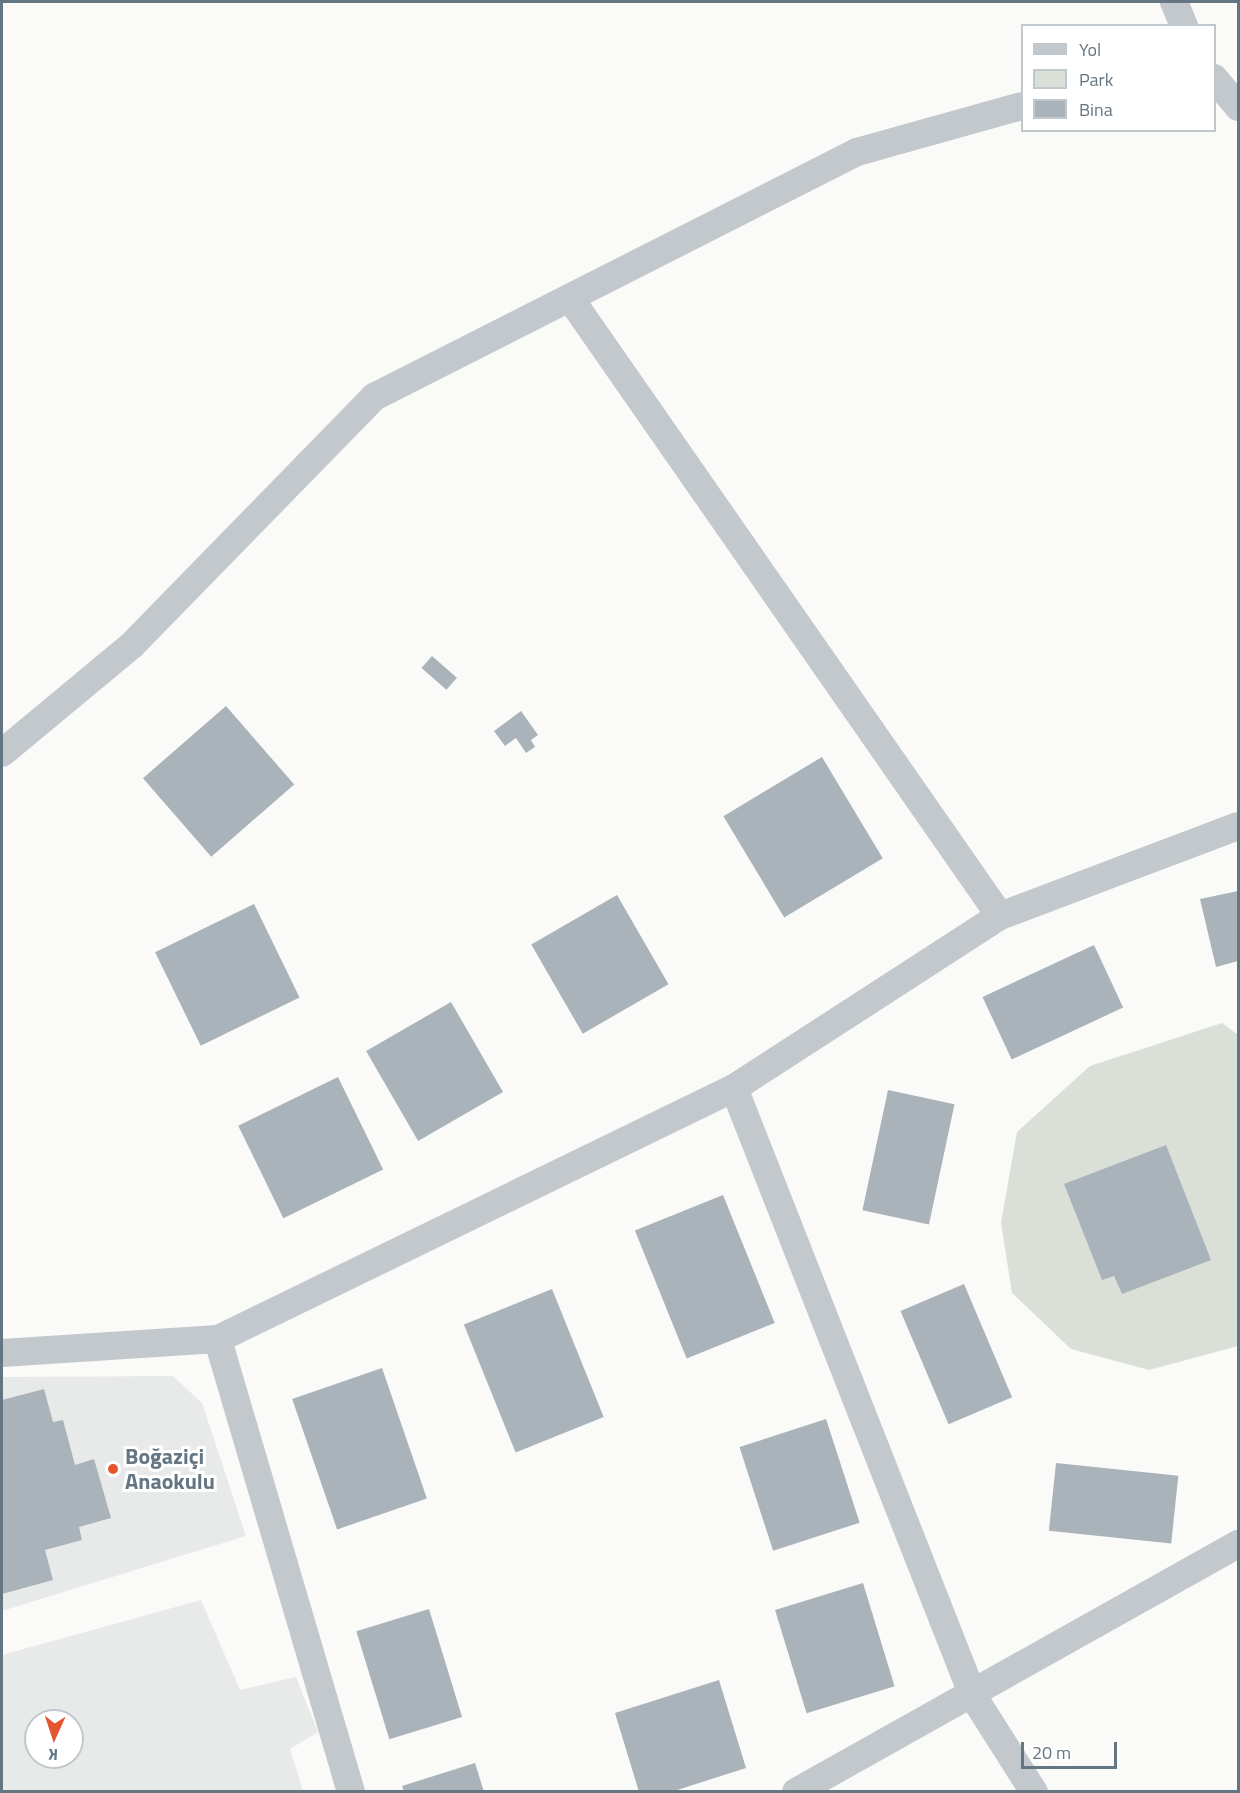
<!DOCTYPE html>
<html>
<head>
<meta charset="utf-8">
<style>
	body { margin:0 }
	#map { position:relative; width:1240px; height:1793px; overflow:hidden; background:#fafaf8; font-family:"Titillium Web",sans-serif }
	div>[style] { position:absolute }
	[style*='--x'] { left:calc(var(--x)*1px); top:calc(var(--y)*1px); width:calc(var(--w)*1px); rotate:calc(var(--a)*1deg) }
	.built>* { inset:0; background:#e8e9e9 }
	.green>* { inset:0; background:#dadfd7 }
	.building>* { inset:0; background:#aab3b9; transform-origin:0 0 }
	.street>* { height:28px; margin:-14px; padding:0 14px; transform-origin:14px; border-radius:14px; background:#c3c8cc }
	.dots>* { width:16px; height:16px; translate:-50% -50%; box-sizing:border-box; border:3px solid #fff; border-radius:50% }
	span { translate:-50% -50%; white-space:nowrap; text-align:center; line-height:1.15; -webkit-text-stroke:6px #fff; paint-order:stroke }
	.poi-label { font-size:22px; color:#657683; font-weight:700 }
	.left { translate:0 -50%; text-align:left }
	.frame { position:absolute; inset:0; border:3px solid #657683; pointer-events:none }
	.legend { position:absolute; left:1021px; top:24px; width:195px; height:108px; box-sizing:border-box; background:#fff; border:2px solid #c1c8cd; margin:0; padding:8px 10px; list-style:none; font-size:18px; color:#657683 }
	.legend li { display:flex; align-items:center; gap:12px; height:30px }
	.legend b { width:30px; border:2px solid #c1c8cd }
	.north { position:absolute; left:24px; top:1709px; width:60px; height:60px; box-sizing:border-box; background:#fff; border:2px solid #c1c8cd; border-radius:50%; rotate:183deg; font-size:16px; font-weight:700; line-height:24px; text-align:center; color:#657683 }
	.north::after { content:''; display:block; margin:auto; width:21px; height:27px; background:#e4572e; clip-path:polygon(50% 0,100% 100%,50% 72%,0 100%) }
	.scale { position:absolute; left:1021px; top:1742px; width:96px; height:27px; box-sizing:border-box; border:3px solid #657683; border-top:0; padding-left:8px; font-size:18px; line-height:21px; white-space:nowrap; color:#657683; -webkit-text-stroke:4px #fff; paint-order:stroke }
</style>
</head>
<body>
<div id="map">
	<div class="built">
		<i style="clip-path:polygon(173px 1376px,202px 1403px,246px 1536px,2px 1611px,2px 1377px)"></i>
		<i style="clip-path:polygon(evenodd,201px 1600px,240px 1690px,296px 1677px,318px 1732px,290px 1749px,303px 1791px,2px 1791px,2px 1655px,201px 1600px,36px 1721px,72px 1721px,72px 1757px,36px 1757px,36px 1721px)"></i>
	</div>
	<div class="green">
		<i style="clip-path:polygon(1222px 1023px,1238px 1035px,1238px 1346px,1149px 1370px,1071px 1349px,1012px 1293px,1001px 1223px,1017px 1132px,1090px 1066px)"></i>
	</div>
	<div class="building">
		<i style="left:432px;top:656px;width:33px;height:16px;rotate:41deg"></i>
		<i style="left:226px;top:706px;width:104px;height:110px;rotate:49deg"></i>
		<i style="clip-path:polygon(521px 711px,538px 735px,531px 740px,535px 747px,526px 753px,516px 738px,505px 746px,494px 731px)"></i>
		<i style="left:822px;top:757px;width:118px;height:115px;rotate:59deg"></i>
		<i style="clip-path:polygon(1238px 891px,1238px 961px,1216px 967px,1200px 899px)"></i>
		<i style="left:617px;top:895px;width:103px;height:99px;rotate:60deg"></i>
		<i style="left:254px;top:904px;width:104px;height:110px;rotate:64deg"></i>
		<i style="left:1094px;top:945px;width:69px;height:123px;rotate:65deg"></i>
		<i style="left:451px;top:1002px;width:104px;height:98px;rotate:60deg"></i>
		<i style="left:338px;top:1077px;width:103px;height:111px;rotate:64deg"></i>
		<i style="left:888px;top:1090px;width:68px;height:123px;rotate:12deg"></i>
		<i style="clip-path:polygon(1166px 1145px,1211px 1260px,1122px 1294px,1114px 1276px,1102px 1280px,1064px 1184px)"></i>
		<i style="left:723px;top:1195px;width:138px;height:95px;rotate:68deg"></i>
		<i style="left:964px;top:1284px;width:123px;height:69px;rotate:67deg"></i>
		<i style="left:552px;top:1289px;width:138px;height:95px;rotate:68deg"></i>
		<i style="left:382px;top:1368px;width:138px;height:95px;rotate:71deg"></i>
		<i style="clip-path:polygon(44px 1389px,53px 1422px,63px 1420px,75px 1465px,94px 1459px,111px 1518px,79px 1527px,82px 1540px,45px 1550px,53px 1580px,2px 1594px,2px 1400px)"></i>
		<i style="left:826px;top:1419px;width:109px;height:91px;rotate:72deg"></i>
		<i style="left:1056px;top:1463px;width:123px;height:68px;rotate:6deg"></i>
		<i style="left:863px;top:1583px;width:108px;height:92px;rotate:73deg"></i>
		<i style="left:429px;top:1609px;width:113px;height:76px;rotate:73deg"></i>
		<i style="clip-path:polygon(719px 1680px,746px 1768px,671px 1792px,639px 1792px,615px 1713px)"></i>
		<i style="clip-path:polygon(475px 1763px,484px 1792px,404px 1792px,402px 1786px)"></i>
	</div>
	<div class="street">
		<i style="--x:1174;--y:2;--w:26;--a:67"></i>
		<i style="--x:1214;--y:78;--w:38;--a:50"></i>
		<i style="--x:572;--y:301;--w:749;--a:55.16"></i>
		<i style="--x:2;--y:753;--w:169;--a:-39.7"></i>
		<i style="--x:132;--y:645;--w:347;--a:-45.7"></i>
		<i style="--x:374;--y:397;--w:542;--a:-26.9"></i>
		<i style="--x:857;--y:152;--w:171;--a:-15.6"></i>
		<i style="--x:734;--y:1088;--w:317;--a:-32.9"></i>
		<i style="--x:1000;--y:916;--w:254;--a:-20.7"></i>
		<i style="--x:2;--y:1353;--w:216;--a:-3.7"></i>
		<i style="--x:351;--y:1792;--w:472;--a:-106.4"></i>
		<i style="--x:218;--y:1339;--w:574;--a:-25.94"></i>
		<i style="--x:734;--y:1088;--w:653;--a:68.54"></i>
		<i style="--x:973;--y:1696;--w:114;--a:57.6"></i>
		<i style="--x:796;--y:1792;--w:507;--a:-29.3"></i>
	</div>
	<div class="dots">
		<i style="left:113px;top:1469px;background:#e4572e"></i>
	</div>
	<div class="poi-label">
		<span class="left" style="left:125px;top:1469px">Boğaziçi<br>Anaokulu</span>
	</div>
	<div class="frame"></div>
	<ul class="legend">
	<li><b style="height:8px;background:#c3c8cc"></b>Yol</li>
	<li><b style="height:16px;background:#dadfd7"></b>Park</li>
	<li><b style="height:16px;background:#aab3b9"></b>Bina</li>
	</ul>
	<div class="north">K</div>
	<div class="scale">20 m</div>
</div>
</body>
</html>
